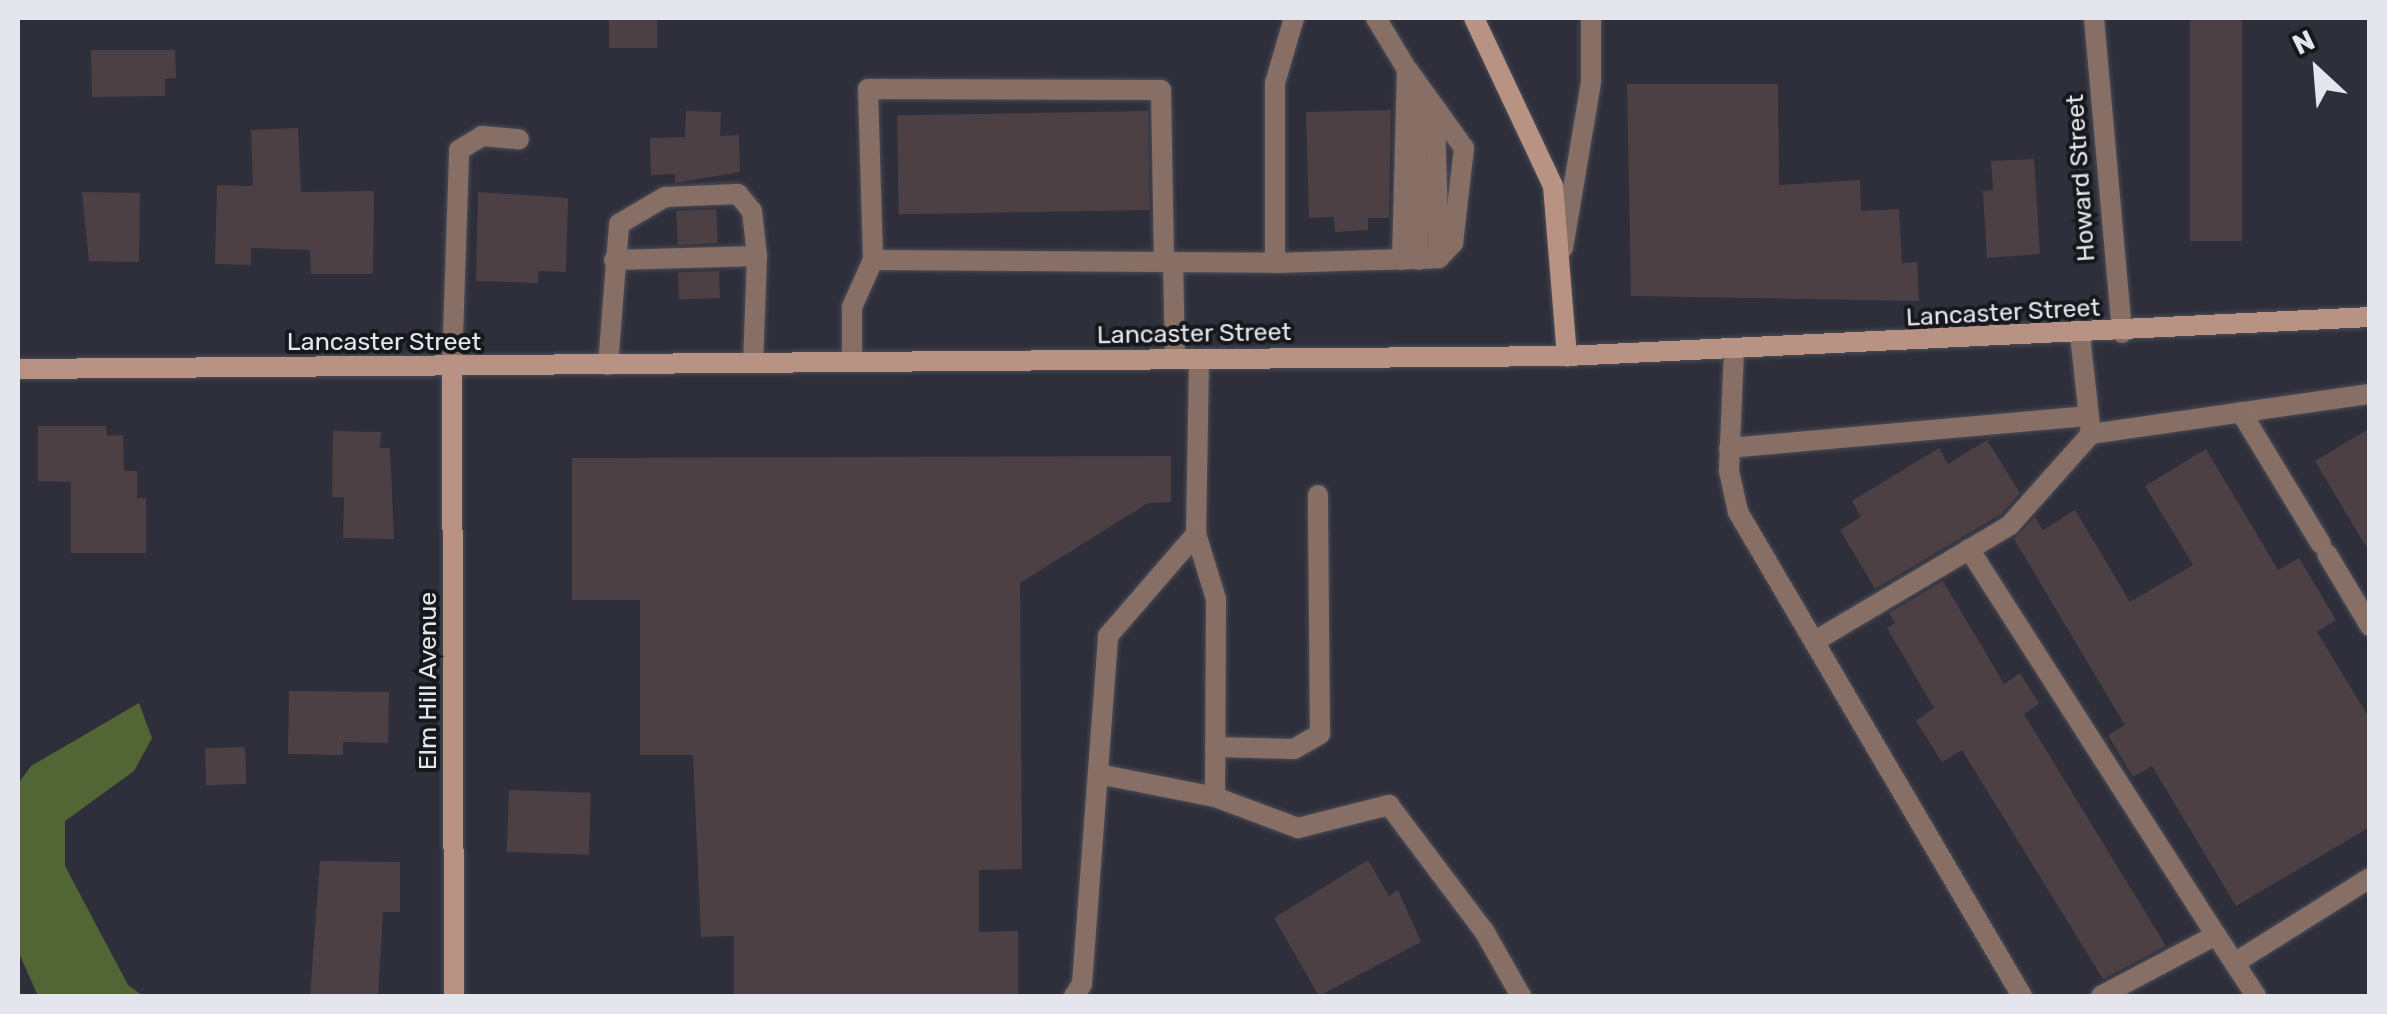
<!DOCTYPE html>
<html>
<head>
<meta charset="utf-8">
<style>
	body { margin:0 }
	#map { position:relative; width:2387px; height:1014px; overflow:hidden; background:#2e2f3a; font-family:Rubik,sans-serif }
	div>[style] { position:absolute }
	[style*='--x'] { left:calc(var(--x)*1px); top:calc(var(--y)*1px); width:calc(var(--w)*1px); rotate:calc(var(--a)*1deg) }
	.forest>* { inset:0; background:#526535 }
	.building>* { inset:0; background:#4d4045; transform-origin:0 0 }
	.roads { filter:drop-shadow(0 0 2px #4b4c57) drop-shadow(0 0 2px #4b4c57) }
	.lane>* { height:20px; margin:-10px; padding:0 10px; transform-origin:10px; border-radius:10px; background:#876f65 }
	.street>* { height:20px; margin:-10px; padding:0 10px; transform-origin:10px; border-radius:10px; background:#876f65 }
	.secondary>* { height:20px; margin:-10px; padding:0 10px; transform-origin:10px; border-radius:10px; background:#b89383 }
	span { translate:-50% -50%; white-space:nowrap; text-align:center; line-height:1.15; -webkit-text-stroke:8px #17181c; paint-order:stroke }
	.street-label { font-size:25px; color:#e5e6ed }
	.frame { position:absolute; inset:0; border:20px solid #e5e6ed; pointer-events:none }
	.north { position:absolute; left:2267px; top:20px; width:100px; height:100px; -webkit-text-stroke:8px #17181c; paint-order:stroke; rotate:334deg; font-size:28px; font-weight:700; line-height:40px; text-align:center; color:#e5e6ed }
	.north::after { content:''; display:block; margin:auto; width:35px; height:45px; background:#e5e6ed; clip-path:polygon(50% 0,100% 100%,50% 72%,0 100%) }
</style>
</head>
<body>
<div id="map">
	<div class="forest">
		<i style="clip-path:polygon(139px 703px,152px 738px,134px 771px,65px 821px,65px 866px,128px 985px,143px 996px,38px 996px,18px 951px,18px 784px,31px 766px)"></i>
	</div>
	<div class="building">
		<i style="left:609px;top:18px;width:48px;height:30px"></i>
		<i style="left:2190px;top:18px;width:52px;height:223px"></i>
		<i style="clip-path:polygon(91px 50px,175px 50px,176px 78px,165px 79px,165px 96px,92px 97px)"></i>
		<i style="clip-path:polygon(1627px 84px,1778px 84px,1779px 185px,1860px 180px,1861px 211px,1899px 209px,1902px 263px,1917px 262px,1919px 301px,1631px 296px)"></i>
		<i style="clip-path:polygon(1391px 110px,1389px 218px,1368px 218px,1368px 230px,1335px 232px,1334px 217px,1309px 218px,1306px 112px)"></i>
		<i style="clip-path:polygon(686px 111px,721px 112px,720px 136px,739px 135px,740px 172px,675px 183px,675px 174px,651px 175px,650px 138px,685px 137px)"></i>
		<i style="left:1148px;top:111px;width:99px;height:251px;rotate:89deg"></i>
		<i style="clip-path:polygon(298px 128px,301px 192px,374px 191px,373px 274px,311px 274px,310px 250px,251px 248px,251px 265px,215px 264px,217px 185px,253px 186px,251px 130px)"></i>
		<i style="clip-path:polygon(2034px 159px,2040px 254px,1987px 258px,1983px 191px,1993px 190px,1991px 161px)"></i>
		<i style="clip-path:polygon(82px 192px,140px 193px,139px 262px,89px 261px)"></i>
		<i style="clip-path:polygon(478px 192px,568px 198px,566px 272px,538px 271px,538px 283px,476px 281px)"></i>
		<i style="left:716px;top:209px;width:34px;height:40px;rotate:87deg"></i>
		<i style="left:719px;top:271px;width:27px;height:41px;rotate:88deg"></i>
		<i style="clip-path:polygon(38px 426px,106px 426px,107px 436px,123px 435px,124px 471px,137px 471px,137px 498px,146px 498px,146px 553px,71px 553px,71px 482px,38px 481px)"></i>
		<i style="clip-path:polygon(2370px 428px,2370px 553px,2315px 461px)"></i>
		<i style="clip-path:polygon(333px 431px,381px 432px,380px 448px,390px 448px,394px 539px,343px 538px,344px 497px,332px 497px)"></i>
		<i style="clip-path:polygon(1987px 440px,2020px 493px,2001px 514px,1875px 589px,1840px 530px,1861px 517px,1852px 501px,1939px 448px,1948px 464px)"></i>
		<i style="clip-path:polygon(2206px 449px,2278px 570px,2299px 558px,2336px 620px,2317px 632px,2370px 719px,2370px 827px,2236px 906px,2152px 766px,2133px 777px,2108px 735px,2125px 725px,2014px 539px,2035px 517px,2043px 530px,2075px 510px,2130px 602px,2193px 565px,2145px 486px)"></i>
		<i style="clip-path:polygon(1171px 456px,1171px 502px,1148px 503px,1020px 583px,1022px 869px,979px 870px,979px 932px,1018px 931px,1018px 996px,734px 996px,734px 936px,701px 937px,693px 755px,640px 755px,640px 600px,572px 600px,572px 458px)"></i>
		<i style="clip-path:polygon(1943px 581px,2004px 684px,2020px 673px,2039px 704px,2024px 714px,2166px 946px,2103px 979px,1962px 750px,1942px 762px,1916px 721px,1934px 708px,1887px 628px,1895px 623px,1889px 613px)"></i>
		<i style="clip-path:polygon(289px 691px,389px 692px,388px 743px,343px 742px,343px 755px,288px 754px)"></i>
		<i style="left:245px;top:747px;width:37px;height:40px;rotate:88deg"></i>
		<i style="left:509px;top:790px;width:82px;height:62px;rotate:2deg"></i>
		<i style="clip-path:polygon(1368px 860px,1389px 896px,1398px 890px,1421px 942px,1319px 996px,1274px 918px)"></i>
		<i style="clip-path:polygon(320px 861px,400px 862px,400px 912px,383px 912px,378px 996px,310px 996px)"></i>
	</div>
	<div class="roads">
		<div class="lane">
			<i style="--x:1376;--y:18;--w:114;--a:59"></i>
			<i style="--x:1435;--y:116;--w:142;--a:88.4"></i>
			<i style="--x:1415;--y:91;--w:169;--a:88.6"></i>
			<i style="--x:614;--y:260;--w:143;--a:-1.6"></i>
			<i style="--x:1402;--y:260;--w:188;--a:-88.5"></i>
			<i style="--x:1164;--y:262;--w:172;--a:-91"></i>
			<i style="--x:1161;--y:90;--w:293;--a:-179.8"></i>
			<i style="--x:868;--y:89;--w:171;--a:88.3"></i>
			<i style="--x:873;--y:260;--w:402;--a:0.4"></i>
			<i style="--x:1275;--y:263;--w:164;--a:-1.7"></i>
			<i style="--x:1439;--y:258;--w:21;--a:-47"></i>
			<i style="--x:1453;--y:243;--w:96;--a:-83.4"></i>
			<i style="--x:1464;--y:148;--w:96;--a:-125.7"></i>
			<i style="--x:1173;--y:262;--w:97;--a:88.8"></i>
			<i style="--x:1275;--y:263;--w:180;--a:-90"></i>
			<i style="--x:1275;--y:83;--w:68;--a:-73.7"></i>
			<i style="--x:2080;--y:335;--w:100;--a:83.7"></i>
			<i style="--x:2091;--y:434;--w:282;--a:-8.2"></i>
			<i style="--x:1734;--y:350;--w:121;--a:92.4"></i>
			<i style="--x:1729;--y:471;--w:42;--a:77.6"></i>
			<i style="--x:1738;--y:512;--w:561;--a:59.6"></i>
			<i style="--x:852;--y:362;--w:55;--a:-90"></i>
			<i style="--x:852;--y:307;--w:51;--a:-65.9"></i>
			<i style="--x:608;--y:365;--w:141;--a:-85.5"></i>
			<i style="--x:619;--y:224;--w:53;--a:-30.4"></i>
			<i style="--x:665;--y:197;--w:73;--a:-2.4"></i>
			<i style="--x:738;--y:194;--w:22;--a:51"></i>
			<i style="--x:752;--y:211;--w:45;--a:83.7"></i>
			<i style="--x:757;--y:256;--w:107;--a:92.1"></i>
			<i style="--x:452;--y:366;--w:216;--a:-88.1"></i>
			<i style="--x:459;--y:150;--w:27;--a:-31"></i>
			<i style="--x:482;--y:136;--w:37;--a:5"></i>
			<i style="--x:2241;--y:412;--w:154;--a:58.8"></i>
			<i style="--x:1729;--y:448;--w:360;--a:-5.1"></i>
			<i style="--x:1969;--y:549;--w:458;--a:57.4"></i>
			<i style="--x:2216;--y:935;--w:130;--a:152.1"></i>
			<i style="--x:2327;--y:554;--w:84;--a:59.2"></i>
			<i style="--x:1815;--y:641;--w:227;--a:-30.7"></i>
			<i style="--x:2010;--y:525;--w:122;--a:-48.3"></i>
			<i style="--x:1215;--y:747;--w:79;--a:1.5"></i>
			<i style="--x:1294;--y:749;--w:30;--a:-30"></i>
			<i style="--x:1320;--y:734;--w:239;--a:-90.5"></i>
			<i style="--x:1098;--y:774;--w:119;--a:11.1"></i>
			<i style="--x:1215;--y:797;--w:198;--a:-89.7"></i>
			<i style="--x:1216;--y:599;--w:68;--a:-107.1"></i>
			<i style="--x:1196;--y:534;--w:175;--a:-89"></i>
			<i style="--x:1215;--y:797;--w:89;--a:20.5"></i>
			<i style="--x:1298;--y:828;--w:94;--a:-14.2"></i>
			<i style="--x:1389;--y:805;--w:158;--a:53"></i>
			<i style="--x:1484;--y:931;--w:75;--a:60.4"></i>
			<i style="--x:2216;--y:935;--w:73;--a:56.7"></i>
			<i style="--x:2236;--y:962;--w:158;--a:-32.1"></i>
			<i style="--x:1074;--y:996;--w:14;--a:-56"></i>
			<i style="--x:1082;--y:984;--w:349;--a:-85.7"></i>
			<i style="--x:1108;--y:636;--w:135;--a:-49.2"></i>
		</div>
		<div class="street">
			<i style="--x:2094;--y:18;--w:316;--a:84.9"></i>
			<i style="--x:1563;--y:248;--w:168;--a:-80.4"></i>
			<i style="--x:1591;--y:82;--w:64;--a:-90"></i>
		</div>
		<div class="secondary">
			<i style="--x:1474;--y:18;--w:186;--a:64.8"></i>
			<i style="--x:1553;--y:186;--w:171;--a:85.3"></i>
			<i style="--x:452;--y:366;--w:630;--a:89.82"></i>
			<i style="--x:18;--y:369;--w:1549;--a:-0.48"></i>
			<i style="--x:1567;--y:356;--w:804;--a:-2.78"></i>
		</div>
	</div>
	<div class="street-label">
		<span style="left:2081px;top:178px;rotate:-94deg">Howard Street</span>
		<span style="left:2003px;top:313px;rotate:-3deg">Lancaster Street</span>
		<span style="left:1194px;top:334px;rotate:-1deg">Lancaster Street</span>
		<span style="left:384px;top:342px">Lancaster Street</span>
		<span style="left:428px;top:681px;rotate:-90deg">Elm Hill Avenue</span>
	</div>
	<div class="frame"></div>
	<div class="north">N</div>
</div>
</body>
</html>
